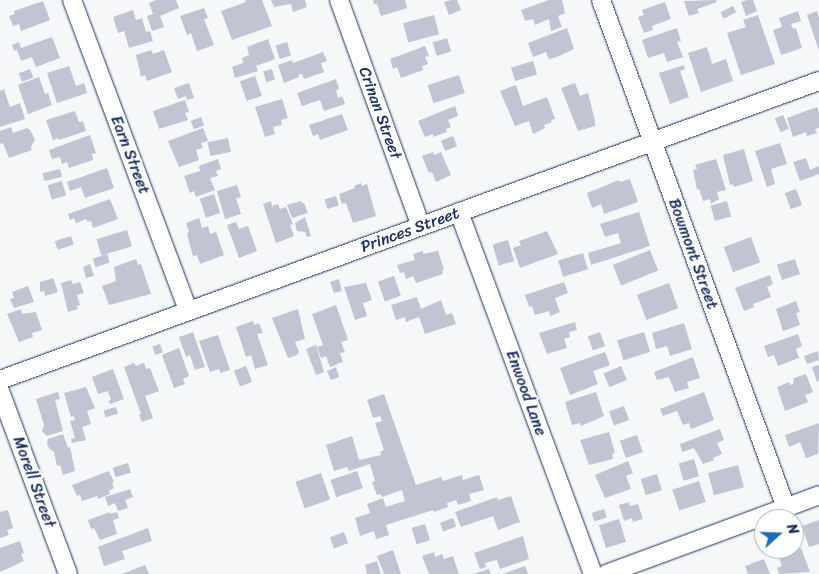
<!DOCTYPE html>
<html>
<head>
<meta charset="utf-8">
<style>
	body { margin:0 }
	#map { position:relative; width:819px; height:574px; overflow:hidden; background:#f6f7f9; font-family:Sriracha,sans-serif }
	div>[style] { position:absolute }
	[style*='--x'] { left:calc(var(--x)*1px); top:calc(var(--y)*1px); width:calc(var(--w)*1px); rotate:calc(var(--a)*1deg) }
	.building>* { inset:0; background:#c0c4d3; transform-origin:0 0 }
	.roads { filter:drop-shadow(0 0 1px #1b2f5e) drop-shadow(0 0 1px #1b2f5e) }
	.minor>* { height:18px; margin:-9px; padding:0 9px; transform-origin:9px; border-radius:9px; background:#fff }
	span { translate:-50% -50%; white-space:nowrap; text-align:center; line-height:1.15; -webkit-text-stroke:4.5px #fff; paint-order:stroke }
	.street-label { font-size:16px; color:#1b2f5e }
	.north { position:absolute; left:754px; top:509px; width:50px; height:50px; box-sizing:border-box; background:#fff; border:1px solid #a4acbf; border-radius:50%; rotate:70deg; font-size:14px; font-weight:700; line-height:20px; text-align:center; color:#1b2f5e }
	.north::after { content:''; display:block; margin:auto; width:18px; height:22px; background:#1f6fb2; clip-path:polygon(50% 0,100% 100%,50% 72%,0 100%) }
</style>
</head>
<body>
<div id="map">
	<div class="building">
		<i style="clip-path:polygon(156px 0,176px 0,179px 8px,160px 16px,164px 27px,152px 31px,147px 16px,153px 14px,149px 3px)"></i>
		<i style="clip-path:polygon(245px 0,262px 0,272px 26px,232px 40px,221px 11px,246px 2px)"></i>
		<i style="clip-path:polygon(271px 0,305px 0,307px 7px,293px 12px,291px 4px,274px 7px)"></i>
		<i style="clip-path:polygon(373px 0,405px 0,407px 8px,381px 16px,377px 4px,374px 4px)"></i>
		<i style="clip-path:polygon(451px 0,457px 0,461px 10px,449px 15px,444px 2px)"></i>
		<i style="clip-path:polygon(549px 0,562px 0,565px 13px,558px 16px,562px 27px,551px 31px,549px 19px,535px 25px,533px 19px,525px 21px,521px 10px)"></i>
		<i style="clip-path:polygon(716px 0,717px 2px,697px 9px,699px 13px,689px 16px,684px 1px)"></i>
		<i style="clip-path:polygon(747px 0,753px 0,757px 11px,746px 16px,741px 2px)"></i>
		<i style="clip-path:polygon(43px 1px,50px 20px,21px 31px,19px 24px,13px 26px,9px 16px,15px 14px,14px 11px)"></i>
		<i style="clip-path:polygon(665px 2px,671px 19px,652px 26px,653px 30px,644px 33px,638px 17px,644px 15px,642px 10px)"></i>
		<i style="left:733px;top:6px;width:7px;height:14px;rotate:63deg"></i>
		<i style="clip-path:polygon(204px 8px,208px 18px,204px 19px,214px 45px,197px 51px,191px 33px,187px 35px,180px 16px)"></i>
		<i style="clip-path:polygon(133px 10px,136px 20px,142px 18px,146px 32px,150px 31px,153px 41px,129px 48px,124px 31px,118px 33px,113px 17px)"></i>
		<i style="clip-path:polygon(798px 11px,801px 21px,791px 24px,793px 29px,796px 28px,802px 48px,781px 55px,773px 30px,782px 27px,779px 18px)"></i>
		<i style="clip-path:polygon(817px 11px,819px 18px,819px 51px,807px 15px)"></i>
		<i style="left:434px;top:15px;width:20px;height:32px;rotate:75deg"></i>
		<i style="clip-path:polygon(758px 15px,775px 64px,741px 75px,727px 33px,746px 27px,743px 20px)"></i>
		<i style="clip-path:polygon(567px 28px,574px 49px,557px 57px,549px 59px,546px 52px,533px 57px,528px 43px)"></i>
		<i style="clip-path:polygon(677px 28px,681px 41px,677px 42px,683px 57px,667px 62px,664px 53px,648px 58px,642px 40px)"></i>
		<i style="clip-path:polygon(52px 37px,60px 58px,36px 67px,32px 57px,21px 61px,17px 50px,14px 51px,12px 45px,19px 42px,21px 48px)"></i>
		<i style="left:447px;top:38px;width:14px;height:15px;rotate:73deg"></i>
		<i style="clip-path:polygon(268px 39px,275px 59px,256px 66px,258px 71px,235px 78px,232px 67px,243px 63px,242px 58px,249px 55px,247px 47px)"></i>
		<i style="left:287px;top:42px;width:14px;height:12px;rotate:73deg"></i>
		<i style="clip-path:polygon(425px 46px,429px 56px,425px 57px,428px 64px,422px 66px,423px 70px,401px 78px,397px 67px,393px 69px,390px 59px)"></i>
		<i style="clip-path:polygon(707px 47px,712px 64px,726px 59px,733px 81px,701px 92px,688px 53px)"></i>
		<i style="clip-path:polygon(151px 50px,153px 54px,164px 50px,172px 72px,147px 81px,145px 75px,141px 77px,136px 55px)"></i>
		<i style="clip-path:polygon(323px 52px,327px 61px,321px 63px,324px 72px,304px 79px,302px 74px,298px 75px,299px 77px,284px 83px,278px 65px,292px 60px,293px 63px)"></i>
		<i style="left:533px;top:61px;width:14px;height:23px;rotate:73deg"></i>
		<i style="clip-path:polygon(684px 65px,685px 69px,680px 71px,689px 97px,670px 104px,659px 73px)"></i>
		<i style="clip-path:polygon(69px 66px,76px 86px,84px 83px,87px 93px,57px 103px,47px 73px)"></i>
		<i style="left:30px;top:69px;width:9px;height:12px;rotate:69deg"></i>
		<i style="left:272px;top:69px;width:11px;height:9px;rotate:75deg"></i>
		<i style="left:459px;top:75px;width:19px;height:33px;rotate:72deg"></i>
		<i style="left:255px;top:76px;width:21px;height:16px;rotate:71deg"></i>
		<i style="clip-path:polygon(39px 77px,45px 94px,48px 93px,52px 105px,28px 114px,18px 85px)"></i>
		<i style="clip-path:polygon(336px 79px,339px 89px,336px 90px,338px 98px,342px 96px,345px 104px,324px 111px,320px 100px,302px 106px,297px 93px)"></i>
		<i style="clip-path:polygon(189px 83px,194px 98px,187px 100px,186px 96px,178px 99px,174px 88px)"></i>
		<i style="clip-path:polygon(575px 83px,580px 96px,588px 93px,595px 121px,595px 126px,578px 131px,561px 88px)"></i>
		<i style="clip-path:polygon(516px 85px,523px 106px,547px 97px,555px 119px,551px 120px,552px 122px,544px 125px,545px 128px,533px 134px,529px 121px,515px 126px,500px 91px)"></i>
		<i style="clip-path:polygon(4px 89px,10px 107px,20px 103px,25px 119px,0 127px,0 91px)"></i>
		<i style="clip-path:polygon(282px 99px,288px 118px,281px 120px,282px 125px,273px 127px,275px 134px,265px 137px,255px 107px)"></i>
		<i style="clip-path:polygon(185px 100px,189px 112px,185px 113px,188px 120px,159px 129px,153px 111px)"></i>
		<i style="clip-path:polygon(455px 106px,458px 116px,448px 120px,451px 127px,446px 129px,447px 132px,433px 137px,433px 134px,425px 137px,418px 121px)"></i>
		<i style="clip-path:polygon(817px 107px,819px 113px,819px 128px,815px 129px,817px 133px,807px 136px,806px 132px,793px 137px,787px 118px)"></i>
		<i style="clip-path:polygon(75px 111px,79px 122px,83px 121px,86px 131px,59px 140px,58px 138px,53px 140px,46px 120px)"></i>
		<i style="clip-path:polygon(342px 114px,348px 130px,320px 140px,318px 134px,313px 136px,309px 125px)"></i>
		<i style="left:783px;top:115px;width:15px;height:9px;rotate:67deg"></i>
		<i style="left:201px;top:117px;width:9px;height:11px;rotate:69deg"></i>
		<i style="clip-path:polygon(11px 127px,13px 133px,27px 128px,30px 130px,35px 139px,31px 147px,32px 150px,9px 158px,3px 143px,0 144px,0 131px)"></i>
		<i style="clip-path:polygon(203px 128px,208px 141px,201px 143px,203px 148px,196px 150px,199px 160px,179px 167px,168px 141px)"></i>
		<i style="clip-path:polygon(90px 135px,96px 153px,92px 154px,93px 160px,69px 168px,67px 162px,62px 164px,60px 157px,52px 159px,49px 150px)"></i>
		<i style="left:453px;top:136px;width:11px;height:13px;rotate:68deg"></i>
		<i style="left:228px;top:138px;width:14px;height:21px;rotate:78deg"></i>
		<i style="clip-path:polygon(780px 143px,787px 164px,771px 169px,775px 184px,767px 187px,755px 151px)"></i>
		<i style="clip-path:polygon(744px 149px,753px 181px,734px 187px,733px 184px,730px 185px,723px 155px)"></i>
		<i style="clip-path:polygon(433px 152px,434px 155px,441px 152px,451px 175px,436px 182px,432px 172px,429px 173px,422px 156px)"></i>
		<i style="clip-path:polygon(806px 158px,810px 170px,819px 166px,819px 174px,800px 181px,793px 162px)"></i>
		<i style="clip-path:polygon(218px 159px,221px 169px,216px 171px,218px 176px,210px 178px,215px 190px,196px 197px,194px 191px,190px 193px,184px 176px,200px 171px,199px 166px)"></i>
		<i style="clip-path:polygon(716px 159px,726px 190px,717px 192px,719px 199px,711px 204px,710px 199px,703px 201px,699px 189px,697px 190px,693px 170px,697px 169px,695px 165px)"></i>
		<i style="clip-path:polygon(107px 168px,114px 188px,85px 198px,81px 187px,70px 191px,67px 182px)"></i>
		<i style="left:60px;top:169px;width:8px;height:18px;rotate:76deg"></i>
		<i style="clip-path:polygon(630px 179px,638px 202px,604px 214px,601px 204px,592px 208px,587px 193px,619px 180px,620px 182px)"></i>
		<i style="left:62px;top:181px;width:15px;height:15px;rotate:74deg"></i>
		<i style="clip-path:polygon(361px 183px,362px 186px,367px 184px,376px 216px,353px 223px,346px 203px,342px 204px,339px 194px,355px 188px,354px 186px)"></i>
		<i style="clip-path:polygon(237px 185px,241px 197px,236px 198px,241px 214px,225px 219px,217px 191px)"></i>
		<i style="left:796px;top:189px;width:17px;height:12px;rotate:69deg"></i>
		<i style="left:214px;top:194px;width:20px;height:15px;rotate:72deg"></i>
		<i style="left:336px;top:196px;width:10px;height:12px;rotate:73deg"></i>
		<i style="clip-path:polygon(110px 199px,118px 219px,93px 228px,91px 221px,88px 222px,86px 219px,76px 223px,74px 218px,70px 220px,68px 214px)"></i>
		<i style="clip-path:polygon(271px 201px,272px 206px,278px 204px,280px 209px,286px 207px,293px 224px,290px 225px,294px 236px,276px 243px,263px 204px)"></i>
		<i style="clip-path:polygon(301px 201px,302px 203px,304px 203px,308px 213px,292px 218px,287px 205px)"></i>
		<i style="left:727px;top:201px;width:16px;height:17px;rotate:75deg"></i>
		<i style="clip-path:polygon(639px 212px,650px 246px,591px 265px,588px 253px,621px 243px,618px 233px,605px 237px,600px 224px)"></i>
		<i style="clip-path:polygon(305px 217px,311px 236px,307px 237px,305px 232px,297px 231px,295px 223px)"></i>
		<i style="clip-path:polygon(199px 218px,202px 228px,208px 226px,210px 234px,216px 232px,224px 255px,200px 264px,197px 255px,193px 256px,189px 242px,187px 233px,189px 232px,186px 223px)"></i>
		<i style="clip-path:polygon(236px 222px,239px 229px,248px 226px,257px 251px,239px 258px,227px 225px)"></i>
		<i style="left:127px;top:230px;width:17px;height:32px;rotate:73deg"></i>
		<i style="clip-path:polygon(547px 231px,558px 254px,520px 268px,513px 248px,521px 245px,519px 241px)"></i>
		<i style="left:71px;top:236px;width:9px;height:17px;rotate:72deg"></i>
		<i style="left:751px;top:237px;width:27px;height:29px;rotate:70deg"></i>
		<i style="left:508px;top:240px;width:22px;height:16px;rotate:74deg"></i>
		<i style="left:650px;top:250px;width:22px;height:40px;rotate:68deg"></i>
		<i style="clip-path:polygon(423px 251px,423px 254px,438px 251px,444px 269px,442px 270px,443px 274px,416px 283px,413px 276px,406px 279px,404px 272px,400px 273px,397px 265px,415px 260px,413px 254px)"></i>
		<i style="left:583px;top:253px;width:17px;height:26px;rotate:73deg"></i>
		<i style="left:107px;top:254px;width:9px;height:15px;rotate:72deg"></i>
		<i style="clip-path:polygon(136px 259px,138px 265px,141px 264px,151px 294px,109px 305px,102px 286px,116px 281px,114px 267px)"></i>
		<i style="left:795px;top:259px;width:16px;height:19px;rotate:72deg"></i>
		<i style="clip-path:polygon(90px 264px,94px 276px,86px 278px,83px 267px)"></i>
		<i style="clip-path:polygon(770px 275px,773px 284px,767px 287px,771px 297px,753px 304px,754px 307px,744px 311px,735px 288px)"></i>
		<i style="left:394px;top:276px;width:21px;height:17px;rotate:71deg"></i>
		<i style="clip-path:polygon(53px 278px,58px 292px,45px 296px,44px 291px,40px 292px,40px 282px)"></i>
		<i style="clip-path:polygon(339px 279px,342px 291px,334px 293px,330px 282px)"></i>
		<i style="clip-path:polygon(71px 280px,73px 284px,80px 282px,84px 293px,77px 295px,80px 305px,77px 306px,78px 309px,68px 312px,61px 283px)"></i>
		<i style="clip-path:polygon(564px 282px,568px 293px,555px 298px,560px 312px,550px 316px,549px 311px,535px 315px,532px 306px,529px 307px,525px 295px)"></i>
		<i style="clip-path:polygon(366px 283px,372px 300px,363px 303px,367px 316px,355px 320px,344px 287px)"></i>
		<i style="left:669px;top:283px;width:27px;height:34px;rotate:70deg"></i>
		<i style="clip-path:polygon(28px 286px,34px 302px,14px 308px,10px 299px,14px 298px,12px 292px)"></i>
		<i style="clip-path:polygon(417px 297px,421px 309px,441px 300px,446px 315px,452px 313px,456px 324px,425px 334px,419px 317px,406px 322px,405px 317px,396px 320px,391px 305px)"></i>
		<i style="clip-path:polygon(796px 301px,800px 312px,796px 313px,800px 325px,783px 331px,776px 309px)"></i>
		<i style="clip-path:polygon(336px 305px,348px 340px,341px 342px,345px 352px,340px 353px,343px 362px,330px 367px,326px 356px,321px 358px,317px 347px,323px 345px,312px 314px)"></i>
		<i style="clip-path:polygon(21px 309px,22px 314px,36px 312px,42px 330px,32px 333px,33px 337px,19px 342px,7px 314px)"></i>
		<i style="clip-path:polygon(298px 309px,305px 339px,295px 342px,299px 352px,297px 355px,288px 358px,272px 318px)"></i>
		<i style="clip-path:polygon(253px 321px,254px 325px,259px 323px,263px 333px,257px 334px,268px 365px,255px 369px,251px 355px,246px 357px,236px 327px)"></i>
		<i style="clip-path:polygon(575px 322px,577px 330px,569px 332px,570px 337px,564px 339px,567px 348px,547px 354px,539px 333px)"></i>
		<i style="clip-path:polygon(684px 323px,692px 349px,670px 356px,667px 346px,656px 349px,652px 333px)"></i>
		<i style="clip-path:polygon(193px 332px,205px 367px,195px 370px,190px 355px,186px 357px,179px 337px)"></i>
		<i style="left:600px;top:332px;width:15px;height:13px;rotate:70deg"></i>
		<i style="left:644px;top:332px;width:21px;height:28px;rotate:73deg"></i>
		<i style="clip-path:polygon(798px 334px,802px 346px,796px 349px,799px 358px,778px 366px,774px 355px,768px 357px,764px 346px)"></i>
		<i style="clip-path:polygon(218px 335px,230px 370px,220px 373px,219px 369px,210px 372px,199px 341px)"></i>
		<i style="left:160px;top:344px;width:9px;height:8px;rotate:72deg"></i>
		<i style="clip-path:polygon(316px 345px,324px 372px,316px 375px,306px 349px)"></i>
		<i style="clip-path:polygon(179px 348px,189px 376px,183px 379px,185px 384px,174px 388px,162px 355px)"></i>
		<i style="clip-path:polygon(818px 351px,819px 360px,807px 364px,804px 356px)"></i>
		<i style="clip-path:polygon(605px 352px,610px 365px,593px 371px,598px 384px,570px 395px,560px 368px)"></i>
		<i style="clip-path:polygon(693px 357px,700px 378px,687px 382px,689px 388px,675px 392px,669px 377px,657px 380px,654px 372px)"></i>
		<i style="clip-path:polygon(134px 363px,136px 366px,144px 363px,146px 369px,150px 368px,159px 391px,145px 396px,153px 418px,142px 422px,139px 415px,141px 414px,124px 367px)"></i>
		<i style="clip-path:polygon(819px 365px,819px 381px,817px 382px,812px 367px)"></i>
		<i style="left:246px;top:366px;width:17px;height:13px;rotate:69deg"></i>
		<i style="left:621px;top:366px;width:15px;height:19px;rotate:67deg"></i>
		<i style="clip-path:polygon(336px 367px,339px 377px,331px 380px,327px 371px)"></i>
		<i style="clip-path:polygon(113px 369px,124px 399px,110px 404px,108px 401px,111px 400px,108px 391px,98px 394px,92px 377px)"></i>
		<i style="clip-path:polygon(806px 374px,813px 392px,805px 395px,808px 402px,785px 411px,777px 387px,789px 382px,790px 385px,793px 384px,794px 378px)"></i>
		<i style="clip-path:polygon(86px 387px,95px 408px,87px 411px,91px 424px,82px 427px,86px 440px,72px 443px,71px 439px,75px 438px,70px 421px,75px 420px,74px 416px,71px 417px,64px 393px)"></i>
		<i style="clip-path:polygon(58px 392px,60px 399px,55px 400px,63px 431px,47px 436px,42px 431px,44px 425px,36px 399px)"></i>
		<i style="clip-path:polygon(596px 392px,604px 416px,581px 426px,580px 423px,572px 425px,565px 402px)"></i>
		<i style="clip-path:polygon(704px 392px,714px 420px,691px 429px,689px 423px,683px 425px,677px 411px,663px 416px,660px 409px)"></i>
		<i style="clip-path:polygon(384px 394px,416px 485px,441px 477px,443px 481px,462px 475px,463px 480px,479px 475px,484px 490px,469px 494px,471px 501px,458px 505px,456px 500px,447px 503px,448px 507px,434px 512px,433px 510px,386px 525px,389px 535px,376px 539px,374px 531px,360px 536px,355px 518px,370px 513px,367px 504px,383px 498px,386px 507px,405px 501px,402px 490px,382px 497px,380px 494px,377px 495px,372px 482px,375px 481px,370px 464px,349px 471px,347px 467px,334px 471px,326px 445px,352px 436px,359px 460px,381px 455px,380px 452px,384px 450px,375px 423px,382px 421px,380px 416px,373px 418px,367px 400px)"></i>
		<i style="left:624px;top:406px;width:15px;height:16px;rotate:70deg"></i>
		<i style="left:116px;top:407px;width:7px;height:13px;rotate:74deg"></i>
		<i style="clip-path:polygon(819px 423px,818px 454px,806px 458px,800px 442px,789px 447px,785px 435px)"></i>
		<i style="clip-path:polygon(720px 429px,724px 440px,717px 443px,722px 454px,713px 458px,714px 460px,703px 464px,694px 448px,682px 452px,680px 444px)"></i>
		<i style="clip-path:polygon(609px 432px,615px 453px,612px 454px,613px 459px,589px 465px,580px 440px)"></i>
		<i style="clip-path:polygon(63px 434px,68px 448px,70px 447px,75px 471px,63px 475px,60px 465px,57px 466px,54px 452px,49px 448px,47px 444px,48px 439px)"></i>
		<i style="left:637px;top:435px;width:18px;height:18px;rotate:71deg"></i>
		<i style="left:694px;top:459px;width:18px;height:16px;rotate:74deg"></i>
		<i style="clip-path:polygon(628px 461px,633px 473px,626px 476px,631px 489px,605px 498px,595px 475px)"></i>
		<i style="left:128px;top:463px;width:10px;height:16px;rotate:73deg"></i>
		<i style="left:738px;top:465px;width:23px;height:31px;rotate:75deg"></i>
		<i style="clip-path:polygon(109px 471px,114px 482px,112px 483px,114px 488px,109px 491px,110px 494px,98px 499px,97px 496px,82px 501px,80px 495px,77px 496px,72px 485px)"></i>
		<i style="left:357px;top:471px;width:18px;height:28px;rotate:71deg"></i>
		<i style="left:321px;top:473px;width:28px;height:27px;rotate:71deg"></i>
		<i style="left:657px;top:474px;width:17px;height:17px;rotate:73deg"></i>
		<i style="left:699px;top:481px;width:22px;height:28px;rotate:72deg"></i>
		<i style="clip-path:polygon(130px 489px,133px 497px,125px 500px,128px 508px,118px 511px,115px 503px,108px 506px,105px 497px)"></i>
		<i style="clip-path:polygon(511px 496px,520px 522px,498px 530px,493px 516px,461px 527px,455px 512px,497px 497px,498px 500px)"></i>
		<i style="clip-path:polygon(629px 502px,630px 506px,638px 504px,643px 519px,633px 522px,632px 518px,624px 521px,619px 505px)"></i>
		<i style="left:604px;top:509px;width:9px;height:13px;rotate:72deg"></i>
		<i style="clip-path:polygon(8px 510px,13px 528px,7px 530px,9px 535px,0 538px,0 512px)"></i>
		<i style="clip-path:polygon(110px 512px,110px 514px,117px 512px,119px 518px,113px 520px,117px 534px,100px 540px,94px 528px,91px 529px,88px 520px)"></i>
		<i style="left:453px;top:518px;width:9px;height:14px;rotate:69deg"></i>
		<i style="left:619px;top:519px;width:24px;height:21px;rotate:73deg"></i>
		<i style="clip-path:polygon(819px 520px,819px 544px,809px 547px,802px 526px)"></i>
		<i style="left:425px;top:524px;width:17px;height:14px;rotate:73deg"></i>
		<i style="clip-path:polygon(148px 528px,152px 541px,122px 551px,125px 559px,104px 566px,98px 547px)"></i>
		<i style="left:344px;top:532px;width:12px;height:15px;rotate:70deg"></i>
		<i style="clip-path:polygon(764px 535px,764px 549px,762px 549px,759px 537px)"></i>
		<i style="clip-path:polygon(523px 536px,529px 559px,500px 569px,497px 560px,492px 561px,485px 563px,486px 567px,480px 569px,474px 553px)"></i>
		<i style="clip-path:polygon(20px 541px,24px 553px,21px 554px,24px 561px,0 572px,0 548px)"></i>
		<i style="clip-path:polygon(801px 548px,810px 572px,779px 574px,777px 568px,782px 566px,777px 552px)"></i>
		<i style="clip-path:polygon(393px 550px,401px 574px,384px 574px,377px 556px)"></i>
		<i style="clip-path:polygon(434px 552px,435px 557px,442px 554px,444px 559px,453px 556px,459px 574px,429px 574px,422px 556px)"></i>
		<i style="clip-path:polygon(764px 559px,770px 574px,748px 574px,745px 566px)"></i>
		<i style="clip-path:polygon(377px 561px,381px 574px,367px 574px,365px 565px)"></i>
		<i style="clip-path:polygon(145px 565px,149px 574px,122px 574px)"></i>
		<i style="clip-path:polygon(525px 566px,528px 574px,502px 574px)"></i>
		<i style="clip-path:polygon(489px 569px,491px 574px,473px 574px)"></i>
	</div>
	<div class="roads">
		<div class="minor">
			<i style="--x:72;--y:0;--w:332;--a:69.5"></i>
			<i style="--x:339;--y:0;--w:240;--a:70.1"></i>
			<i style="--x:601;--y:0;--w:541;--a:69.99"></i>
			<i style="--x:459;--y:212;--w:386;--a:69.7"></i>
			<i style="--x:0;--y:380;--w:872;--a:-20.06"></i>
			<i style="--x:0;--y:391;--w:195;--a:69.6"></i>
			<i style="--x:606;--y:574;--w:227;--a:-20.3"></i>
		</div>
	</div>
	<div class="street-label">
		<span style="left:380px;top:113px;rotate:70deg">Crinan Street</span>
		<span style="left:130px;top:155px;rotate:69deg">Earn Street</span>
		<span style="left:410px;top:230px;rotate:-20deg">Princes Street</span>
		<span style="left:693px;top:254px;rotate:70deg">Bowmont Street</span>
		<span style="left:526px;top:393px;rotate:70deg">Enwood Lane</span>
		<span style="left:34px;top:482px;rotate:70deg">Morell Street</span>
	</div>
	<div class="north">N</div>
</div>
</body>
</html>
